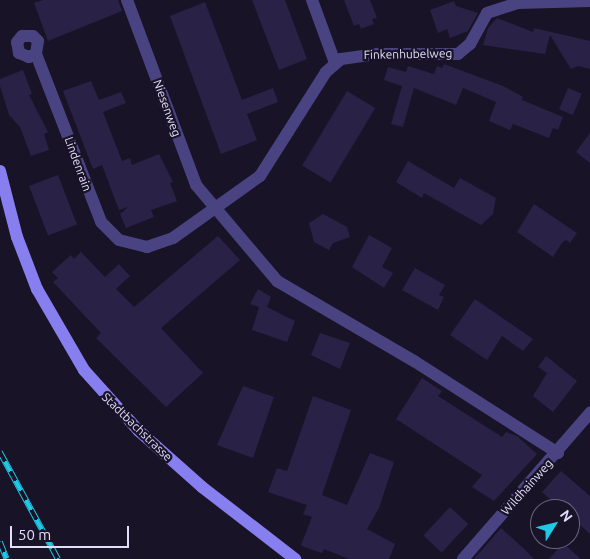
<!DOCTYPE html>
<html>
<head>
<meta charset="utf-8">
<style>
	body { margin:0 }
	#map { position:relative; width:590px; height:559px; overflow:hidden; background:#181327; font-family:Ubuntu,sans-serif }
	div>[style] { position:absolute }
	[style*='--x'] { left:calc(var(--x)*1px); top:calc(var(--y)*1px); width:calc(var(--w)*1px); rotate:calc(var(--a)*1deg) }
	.building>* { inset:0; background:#2a2146; transform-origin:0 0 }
	.minor>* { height:12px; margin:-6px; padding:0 6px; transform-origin:6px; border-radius:6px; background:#494481 }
	.secondary>* { height:12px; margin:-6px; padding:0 6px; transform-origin:6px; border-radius:6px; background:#877ff0 }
	.rail>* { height:5.5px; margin-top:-2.75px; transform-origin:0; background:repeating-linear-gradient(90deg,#181327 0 11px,#1fc8e5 0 22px); box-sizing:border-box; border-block:1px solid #1fc8e5 }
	span { translate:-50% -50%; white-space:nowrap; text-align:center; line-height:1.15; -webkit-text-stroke:4.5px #181327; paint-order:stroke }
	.street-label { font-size:12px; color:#e2ddfb }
	.north { position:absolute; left:530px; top:499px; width:50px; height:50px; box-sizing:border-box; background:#181327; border:1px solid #69647c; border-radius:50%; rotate:54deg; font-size:14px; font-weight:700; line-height:20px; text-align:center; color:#e2ddfb }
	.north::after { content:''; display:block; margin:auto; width:18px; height:22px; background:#1fc8e5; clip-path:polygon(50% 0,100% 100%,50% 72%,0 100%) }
	.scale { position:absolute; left:10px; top:526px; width:119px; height:22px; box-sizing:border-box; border:2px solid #e2ddfb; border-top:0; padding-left:6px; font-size:15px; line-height:18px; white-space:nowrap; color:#e2ddfb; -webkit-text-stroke:4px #181327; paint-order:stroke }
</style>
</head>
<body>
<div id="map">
	<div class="building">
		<i style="clip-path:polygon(43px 0,118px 0,122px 11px,48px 41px,34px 3px)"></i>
		<i style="clip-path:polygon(252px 0,285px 0,307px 59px,279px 70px)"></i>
		<i style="clip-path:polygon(344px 0,370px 0,377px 18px,372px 19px,374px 24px,361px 29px,359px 24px,354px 26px)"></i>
		<i style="clip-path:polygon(454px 1px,456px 6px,478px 13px,468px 31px,450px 38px,447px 29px,438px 33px,430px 10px)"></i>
		<i style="clip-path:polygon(205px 2px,242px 100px,273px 88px,278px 102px,247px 114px,257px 140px,221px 154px,170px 16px)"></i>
		<i style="clip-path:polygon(497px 18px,533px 32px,534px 28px,590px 41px,590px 69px,578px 66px,571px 69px,550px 35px,545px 54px,483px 45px,488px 28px)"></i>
		<i style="clip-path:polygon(444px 64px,503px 86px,523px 97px,522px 100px,563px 117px,558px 130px,553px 128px,549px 138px,513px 124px,510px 130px,489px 121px,496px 102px,463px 88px,456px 105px,414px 88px,403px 127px,391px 124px,402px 86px,384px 80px,388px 67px,406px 72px,408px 66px,434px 74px,437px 66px,442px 68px)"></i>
		<i style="clip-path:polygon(23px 70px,32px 94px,29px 95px,48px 132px,44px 134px,49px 150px,31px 156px,20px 127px,9px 115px,0 86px,0 79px)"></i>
		<i style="clip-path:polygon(91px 81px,99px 100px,121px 92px,126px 103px,103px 112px,122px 161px,130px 158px,132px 165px,159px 154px,173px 182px,170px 183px,177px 201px,151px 210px,154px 217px,126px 228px,120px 214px,128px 207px,119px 210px,102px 165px,93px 169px,63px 91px)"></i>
		<i style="left:568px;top:88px;width:15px;height:23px;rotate:23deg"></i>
		<i style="left:347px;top:91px;width:33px;height:87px;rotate:31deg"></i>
		<i style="clip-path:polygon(590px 133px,590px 163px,576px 152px)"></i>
		<i style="clip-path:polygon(408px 161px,454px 188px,460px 178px,496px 198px,493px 214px,481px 225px,424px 193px,422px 198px,396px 182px)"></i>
		<i style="left:58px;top:175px;width:53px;height:31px;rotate:69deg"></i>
		<i style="clip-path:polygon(534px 204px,577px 233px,570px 243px,566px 240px,562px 243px,553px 257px,517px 232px)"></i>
		<i style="clip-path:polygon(323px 214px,347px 227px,350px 237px,333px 243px,329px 250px,314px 242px,309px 223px)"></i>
		<i style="clip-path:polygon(369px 235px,392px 248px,382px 267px,393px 273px,384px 288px,352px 267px)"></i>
		<i style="clip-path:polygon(218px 236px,240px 260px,161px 328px,203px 373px,166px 407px,96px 338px,101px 333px,53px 282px,58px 278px,52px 272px,71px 255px,74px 259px,81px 252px,105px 277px,119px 264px,130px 276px,116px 289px,134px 307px)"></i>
		<i style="clip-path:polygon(415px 268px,445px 285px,439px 295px,444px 297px,438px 310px,402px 290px)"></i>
		<i style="clip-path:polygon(258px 289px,271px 297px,267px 307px,295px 321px,287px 342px,252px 330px,259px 307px,250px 304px)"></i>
		<i style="clip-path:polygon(475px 299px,533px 339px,523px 351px,502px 336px,487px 360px,450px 335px)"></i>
		<i style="clip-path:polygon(320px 333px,350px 343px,340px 369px,311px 355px)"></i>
		<i style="clip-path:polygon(546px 356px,577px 381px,553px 412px,533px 396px,547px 373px,538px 367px)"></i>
		<i style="clip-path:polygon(422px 378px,442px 391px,438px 396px,502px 437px,506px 432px,517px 436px,537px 454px,494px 501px,472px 487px,482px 475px,396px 419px)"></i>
		<i style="clip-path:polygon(243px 386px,274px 397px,253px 458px,217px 445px)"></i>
		<i style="clip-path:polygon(313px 396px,351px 410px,322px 495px,347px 505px,370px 453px,394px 462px,379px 508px,367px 529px,395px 544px,389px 559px,349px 559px,324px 549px,322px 553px,304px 547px,301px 545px,312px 517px,303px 514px,307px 505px,268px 492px,277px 468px,287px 471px)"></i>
		<i style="clip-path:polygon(561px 471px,590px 496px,590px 534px,570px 516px,570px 509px,562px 509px,542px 492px)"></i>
		<i style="left:450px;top:507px;width:25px;height:39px;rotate:43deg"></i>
		<i style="clip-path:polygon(501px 528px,523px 548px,534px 559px,474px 559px)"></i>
		<i style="clip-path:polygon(563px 543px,581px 559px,549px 559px)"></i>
	</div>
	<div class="minor">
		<i style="--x:127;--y:0;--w:197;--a:69.5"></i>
		<i style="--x:196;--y:185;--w:126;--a:49.8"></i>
		<i style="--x:277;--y:281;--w:159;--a:30.3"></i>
		<i style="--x:414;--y:361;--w:171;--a:32.6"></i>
		<i style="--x:312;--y:0;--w:67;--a:69.9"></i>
		<i style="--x:36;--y:54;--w:8;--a:157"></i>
		<i style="--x:29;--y:57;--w:11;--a:-158"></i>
		<i style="--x:19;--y:53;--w:11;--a:-100"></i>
		<i style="--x:17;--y:42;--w:8;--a:-50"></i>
		<i style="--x:22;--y:36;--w:11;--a:0"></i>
		<i style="--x:33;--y:36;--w:7;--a:45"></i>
		<i style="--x:38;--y:41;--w:13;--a:99"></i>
		<i style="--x:36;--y:54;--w:180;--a:68.8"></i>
		<i style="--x:101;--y:222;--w:25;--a:45"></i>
		<i style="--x:119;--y:240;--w:29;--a:14"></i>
		<i style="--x:147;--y:247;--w:28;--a:-19"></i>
		<i style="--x:173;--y:238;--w:107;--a:-35.5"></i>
		<i style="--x:260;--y:176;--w:123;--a:-57.6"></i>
		<i style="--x:326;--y:72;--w:20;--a:-41"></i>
		<i style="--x:341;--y:59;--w:37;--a:-8"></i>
		<i style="--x:378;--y:54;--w:80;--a:0"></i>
		<i style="--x:458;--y:54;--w:16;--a:-40"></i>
		<i style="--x:470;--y:44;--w:35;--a:-61"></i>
		<i style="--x:487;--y:13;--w:33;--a:-18"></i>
		<i style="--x:518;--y:3;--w:72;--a:-1.6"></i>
		<i style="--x:463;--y:559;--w:194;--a:-49"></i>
	</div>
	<div class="secondary">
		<i style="--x:0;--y:171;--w:68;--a:75.6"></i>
		<i style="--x:17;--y:237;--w:56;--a:69"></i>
		<i style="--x:37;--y:289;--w:94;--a:59.9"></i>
		<i style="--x:84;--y:370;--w:82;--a:48"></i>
		<i style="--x:139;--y:431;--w:84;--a:41.6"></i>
		<i style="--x:202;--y:487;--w:118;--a:37.7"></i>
	</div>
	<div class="rail">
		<i style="--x:0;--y:452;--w:122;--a:61.5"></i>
		<i style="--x:0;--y:542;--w:18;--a:68"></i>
	</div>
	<div class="street-label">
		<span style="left:408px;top:54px;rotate:-1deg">Finkenhubelweg</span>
		<span style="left:167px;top:108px;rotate:70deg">Niesenweg</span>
		<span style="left:78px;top:164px;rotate:70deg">Lindenrain</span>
		<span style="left:137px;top:427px;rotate:44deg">Stadtbachstrasse</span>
		<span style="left:527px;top:487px;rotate:-48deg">Wildhainweg</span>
	</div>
	<div class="north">N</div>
	<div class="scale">50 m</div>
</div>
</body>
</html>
